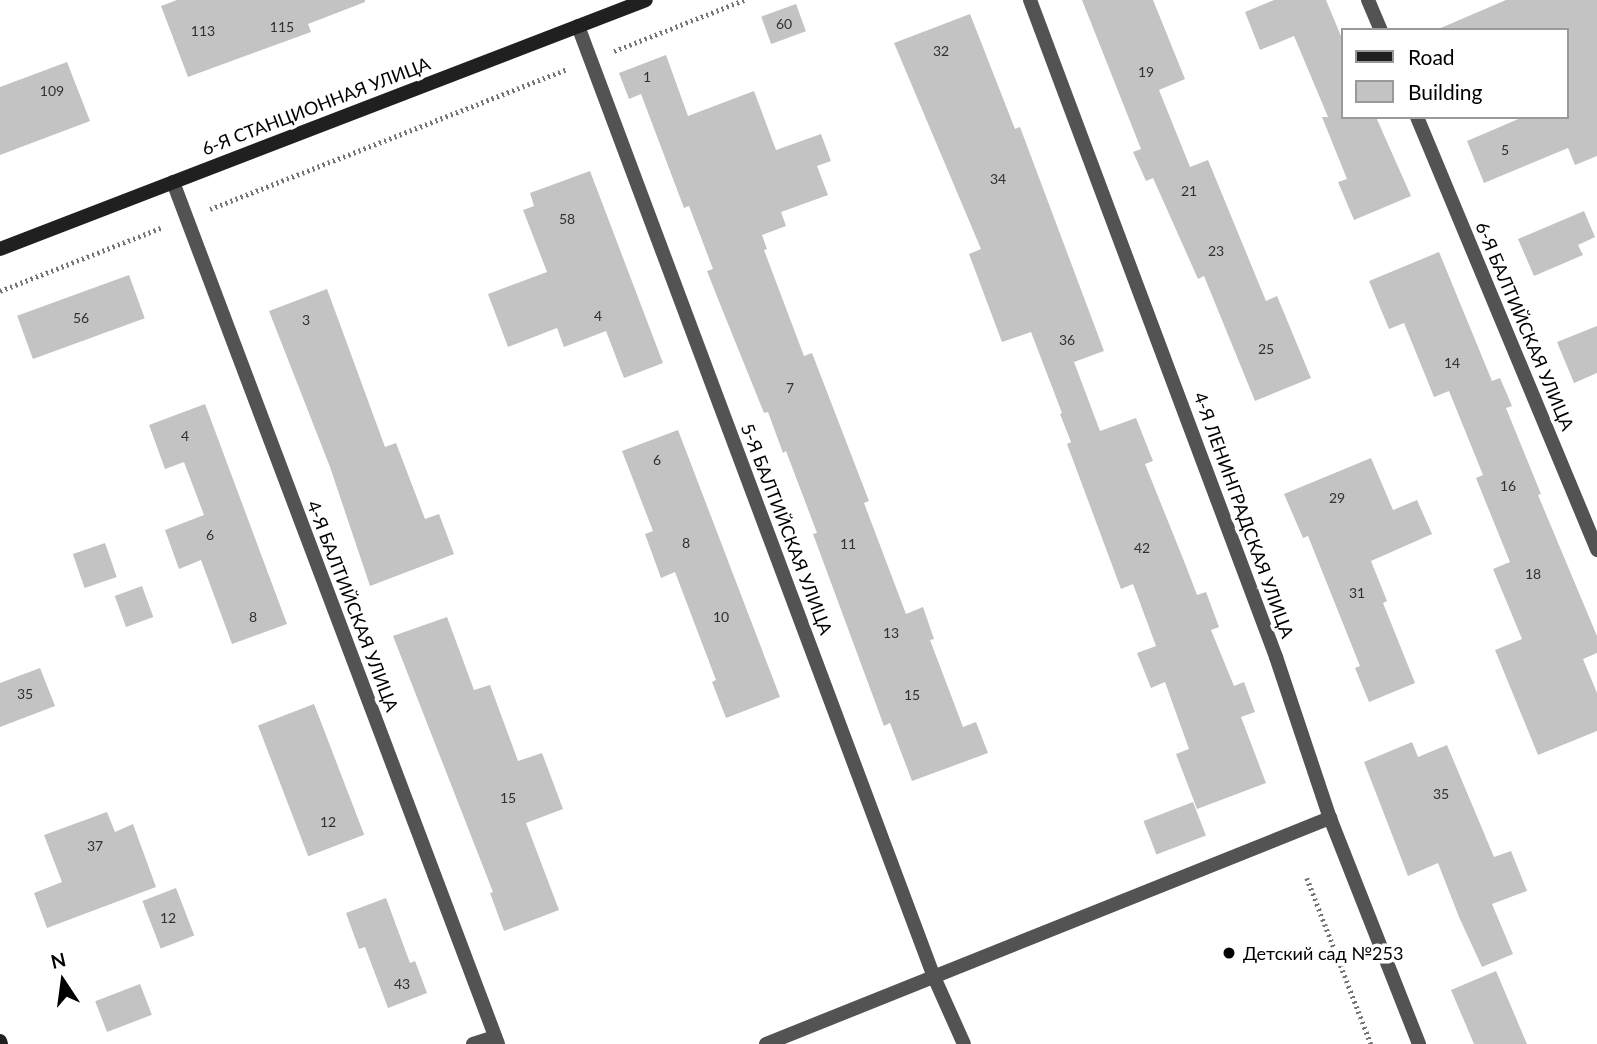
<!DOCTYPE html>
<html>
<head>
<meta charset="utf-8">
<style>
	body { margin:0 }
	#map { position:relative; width:1597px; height:1044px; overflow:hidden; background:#fff; font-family:Lato,sans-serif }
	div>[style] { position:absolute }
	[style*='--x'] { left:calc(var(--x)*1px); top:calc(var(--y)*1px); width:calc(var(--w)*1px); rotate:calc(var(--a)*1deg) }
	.building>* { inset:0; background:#c3c3c3; transform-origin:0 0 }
	.path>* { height:4.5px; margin-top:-2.25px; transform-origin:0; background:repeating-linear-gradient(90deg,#757575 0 2px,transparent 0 5.5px) }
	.lane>* { height:14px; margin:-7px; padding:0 7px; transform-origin:7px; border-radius:7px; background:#535353 }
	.street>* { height:14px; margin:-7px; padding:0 7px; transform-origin:7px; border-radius:7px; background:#535353 }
	.secondary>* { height:14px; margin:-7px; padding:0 7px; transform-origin:7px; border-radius:7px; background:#202020 }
	.dots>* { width:19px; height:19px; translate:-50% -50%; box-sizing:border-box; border:4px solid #fff; border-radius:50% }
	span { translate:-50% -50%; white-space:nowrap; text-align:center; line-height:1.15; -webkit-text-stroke:7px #fff; paint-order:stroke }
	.number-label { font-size:14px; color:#313131 }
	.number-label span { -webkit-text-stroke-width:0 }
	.street-label { font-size:18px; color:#000 }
	.poi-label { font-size:18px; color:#000 }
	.left { translate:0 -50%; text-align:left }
	.legend { position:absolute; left:1341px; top:28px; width:228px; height:91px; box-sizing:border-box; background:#fff; border:2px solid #999; margin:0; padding:9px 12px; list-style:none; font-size:21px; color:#000 }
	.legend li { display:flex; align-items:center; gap:14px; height:35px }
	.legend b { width:35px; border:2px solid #999 }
	.north { position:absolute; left:28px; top:946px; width:70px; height:70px; -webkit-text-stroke:5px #fff; paint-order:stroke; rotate:347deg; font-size:19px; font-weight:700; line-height:28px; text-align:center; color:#000 }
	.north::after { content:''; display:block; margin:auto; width:24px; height:32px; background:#000; clip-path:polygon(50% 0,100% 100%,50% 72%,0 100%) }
</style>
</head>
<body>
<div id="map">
	<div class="building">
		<i style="clip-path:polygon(177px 0,365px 0,365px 2px,308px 24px,311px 32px,188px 77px,161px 6px)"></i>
		<i style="clip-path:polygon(1082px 0,1153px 0,1185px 79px,1159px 90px,1190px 167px,1208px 160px,1266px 301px,1277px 296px,1311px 378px,1255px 401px,1204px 276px,1198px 279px,1153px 178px,1146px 181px,1133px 152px,1141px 149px)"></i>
		<i style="clip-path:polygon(1274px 0,1326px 0,1343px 41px,1343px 117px,1376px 117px,1411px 196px,1354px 220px,1338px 182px,1347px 179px,1322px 117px,1328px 117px,1294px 36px,1260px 50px,1245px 12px)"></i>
		<i style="clip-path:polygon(1506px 0,1597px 0,1597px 156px,1575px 165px,1568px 148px,1484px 183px,1467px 141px,1523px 117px,1567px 117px,1567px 30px,1436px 30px)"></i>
		<i style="left:796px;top:4px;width:29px;height:37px;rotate:70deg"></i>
		<i style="clip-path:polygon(970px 14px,1015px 129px,1020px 127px,1104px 351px,1074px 362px,1100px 431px,1136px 418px,1153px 461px,1145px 464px,1186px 566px,1197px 595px,1206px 592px,1219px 627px,1211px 630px,1234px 686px,1244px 682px,1255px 712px,1241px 717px,1266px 783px,1197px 809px,1176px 754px,1189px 749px,1165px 682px,1151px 688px,1137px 653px,1156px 646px,1133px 584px,1121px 589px,1067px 444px,1071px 442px,1060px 414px,1062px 413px,1031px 332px,1002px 342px,969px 254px,981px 249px,894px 43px)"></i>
		<i style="clip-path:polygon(666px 55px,688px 116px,754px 91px,776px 150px,821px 134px,831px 161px,817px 166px,828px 195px,781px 212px,786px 226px,762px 235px,767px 249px,764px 250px,804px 356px,812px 353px,869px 501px,864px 503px,906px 614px,923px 607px,934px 639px,930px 640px,963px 727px,976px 722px,988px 753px,912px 781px,890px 723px,884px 726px,813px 534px,817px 533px,786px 451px,783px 453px,768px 412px,764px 413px,718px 299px,707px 271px,713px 269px,689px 206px,684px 208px,641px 94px,629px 99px,619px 73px)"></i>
		<i style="clip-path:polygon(67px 62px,90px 121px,0 155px,0 87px)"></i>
		<i style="clip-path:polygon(590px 171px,663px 363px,624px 378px,606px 331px,564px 347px,557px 328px,508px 347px,488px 294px,547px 272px,523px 210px,534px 206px,530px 193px)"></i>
		<i style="clip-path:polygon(1584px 211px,1595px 237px,1578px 245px,1583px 255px,1534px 276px,1518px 239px)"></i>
		<i style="clip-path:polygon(1439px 252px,1492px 381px,1500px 378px,1512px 406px,1506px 408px,1541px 494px,1538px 495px,1597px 636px,1597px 653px,1583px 659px,1597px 693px,1597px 731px,1538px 755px,1495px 650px,1522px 639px,1493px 569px,1510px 562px,1476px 478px,1483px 475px,1449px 391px,1434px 397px,1404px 323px,1389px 329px,1369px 281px)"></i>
		<i style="left:129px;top:275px;width:46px;height:119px;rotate:70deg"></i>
		<i style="clip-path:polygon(327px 289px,385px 447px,396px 443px,425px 519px,439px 514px,454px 554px,370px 586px,330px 467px,269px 311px)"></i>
		<i style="clip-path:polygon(1597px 326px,1597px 373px,1574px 383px,1557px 342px)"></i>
		<i style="clip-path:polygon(205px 404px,287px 624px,232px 644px,201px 560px,179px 569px,165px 530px,204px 515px,184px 462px,165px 469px,149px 425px)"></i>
		<i style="clip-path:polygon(678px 430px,780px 697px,726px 718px,712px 682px,716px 680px,675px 572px,661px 578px,645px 534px,653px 531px,622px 451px)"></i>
		<i style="clip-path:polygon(1371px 458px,1393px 510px,1417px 500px,1432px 534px,1371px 561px,1387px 601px,1383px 603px,1415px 683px,1369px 702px,1355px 668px,1360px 666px,1308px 536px,1303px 538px,1284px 494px)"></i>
		<i style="left:105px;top:543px;width:36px;height:34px;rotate:71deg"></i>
		<i style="left:142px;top:586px;width:33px;height:29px;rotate:70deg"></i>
		<i style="clip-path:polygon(447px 617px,474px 690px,490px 685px,518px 761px,542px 753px,563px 809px,526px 823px,559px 910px,504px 931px,490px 893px,493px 892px,393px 636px)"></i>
		<i style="clip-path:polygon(40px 668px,55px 706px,0 727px,0 683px)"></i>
		<i style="left:314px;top:704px;width:140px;height:60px;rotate:69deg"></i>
		<i style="clip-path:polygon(1412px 742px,1418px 757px,1447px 745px,1494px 857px,1511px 851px,1527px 891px,1492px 904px,1513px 954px,1482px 967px,1459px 917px,1438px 863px,1408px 876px,1364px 762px)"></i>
		<i style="left:1193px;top:802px;width:36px;height:53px;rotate:69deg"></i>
		<i style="clip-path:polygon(107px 812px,115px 832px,133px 824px,156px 887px,47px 928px,34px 893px,62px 882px,44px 835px)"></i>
		<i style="left:176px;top:888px;width:51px;height:36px;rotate:69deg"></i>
		<i style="clip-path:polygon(386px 898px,410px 963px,415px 961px,427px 993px,388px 1008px,365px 947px,359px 949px,346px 913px)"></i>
		<i style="clip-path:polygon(1496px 971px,1527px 1044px,1474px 1044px,1451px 990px)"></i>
		<i style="left:140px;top:984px;width:33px;height:48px;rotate:69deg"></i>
	</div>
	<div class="path">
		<i style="--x:614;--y:51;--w:140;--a:-21.4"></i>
		<i style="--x:210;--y:209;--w:383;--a:-21.4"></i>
		<i style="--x:0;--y:291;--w:175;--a:-21.4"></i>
		<i style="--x:1307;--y:878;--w:178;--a:68.9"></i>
	</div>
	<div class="lane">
		<i style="--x:473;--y:1044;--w:23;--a:-18"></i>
	</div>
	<div class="street">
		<i style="--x:1030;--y:0;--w:702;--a:69.47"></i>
		<i style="--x:1276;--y:657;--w:170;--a:71.5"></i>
		<i style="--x:1330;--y:818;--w:243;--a:68.5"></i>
		<i style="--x:1368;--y:0;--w:33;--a:67"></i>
		<i style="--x:578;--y:26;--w:1015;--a:69.48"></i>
		<i style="--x:934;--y:977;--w:73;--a:65.9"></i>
		<i style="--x:1417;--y:117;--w:469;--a:67.4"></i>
		<i style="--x:173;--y:182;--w:921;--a:69.34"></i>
		<i style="--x:766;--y:1044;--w:608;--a:-21.84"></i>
	</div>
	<div class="secondary">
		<i style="--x:0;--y:249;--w:692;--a:-21.08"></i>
		<i style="--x:0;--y:1041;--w:3;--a:72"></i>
	</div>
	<div class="dots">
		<i style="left:1229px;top:953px;background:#000"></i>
	</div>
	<div class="number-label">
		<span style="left:784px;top:24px">60</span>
		<span style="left:282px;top:27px">115</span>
		<span style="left:203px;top:31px">113</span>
		<span style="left:941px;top:51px">32</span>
		<span style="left:1146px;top:72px">19</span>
		<span style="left:647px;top:77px">1</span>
		<span style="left:52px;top:91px">109</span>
		<span style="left:1505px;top:150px">5</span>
		<span style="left:998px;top:179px">34</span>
		<span style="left:1189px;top:191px">21</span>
		<span style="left:567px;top:219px">58</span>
		<span style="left:1216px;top:251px">23</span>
		<span style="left:598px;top:316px">4</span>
		<span style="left:81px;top:318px">56</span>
		<span style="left:306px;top:320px">3</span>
		<span style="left:1067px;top:340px">36</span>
		<span style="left:1266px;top:349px">25</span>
		<span style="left:1452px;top:363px">14</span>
		<span style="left:790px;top:388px">7</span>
		<span style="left:185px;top:436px">4</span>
		<span style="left:657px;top:460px">6</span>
		<span style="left:1508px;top:486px">16</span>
		<span style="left:1337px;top:498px">29</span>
		<span style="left:210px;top:535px">6</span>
		<span style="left:686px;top:543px">8</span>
		<span style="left:848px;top:544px">11</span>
		<span style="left:1142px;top:548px">42</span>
		<span style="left:1533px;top:574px">18</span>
		<span style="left:1357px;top:593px">31</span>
		<span style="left:253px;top:617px">8</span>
		<span style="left:721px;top:617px">10</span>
		<span style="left:891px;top:633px">13</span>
		<span style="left:25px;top:694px">35</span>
		<span style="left:912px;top:695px">15</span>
		<span style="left:1441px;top:794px">35</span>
		<span style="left:508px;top:798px">15</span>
		<span style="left:328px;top:822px">12</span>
		<span style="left:95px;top:846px">37</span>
		<span style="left:168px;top:918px">12</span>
		<span style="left:402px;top:984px">43</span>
	</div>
	<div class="street-label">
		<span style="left:316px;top:106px;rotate:-21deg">6-Я СТАНЦИОННАЯ УЛИЦА</span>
		<span style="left:1525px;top:326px;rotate:67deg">6-Я БАЛТИЙСКАЯ УЛИЦА</span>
		<span style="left:1244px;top:515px;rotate:70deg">4-Я ЛЕНИНГРАДСКАЯ УЛИЦА</span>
		<span style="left:787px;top:529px;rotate:69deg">5-Я БАЛТИЙСКАЯ УЛИЦА</span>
		<span style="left:353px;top:606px;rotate:69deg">4-Я БАЛТИЙСКАЯ УЛИЦА</span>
	</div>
	<div class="poi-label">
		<span class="left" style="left:1243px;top:953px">Детский сад №253</span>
	</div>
	<ul class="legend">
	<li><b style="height:9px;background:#202020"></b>Road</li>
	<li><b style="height:19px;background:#c3c3c3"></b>Building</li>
	</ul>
	<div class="north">N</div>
</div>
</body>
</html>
